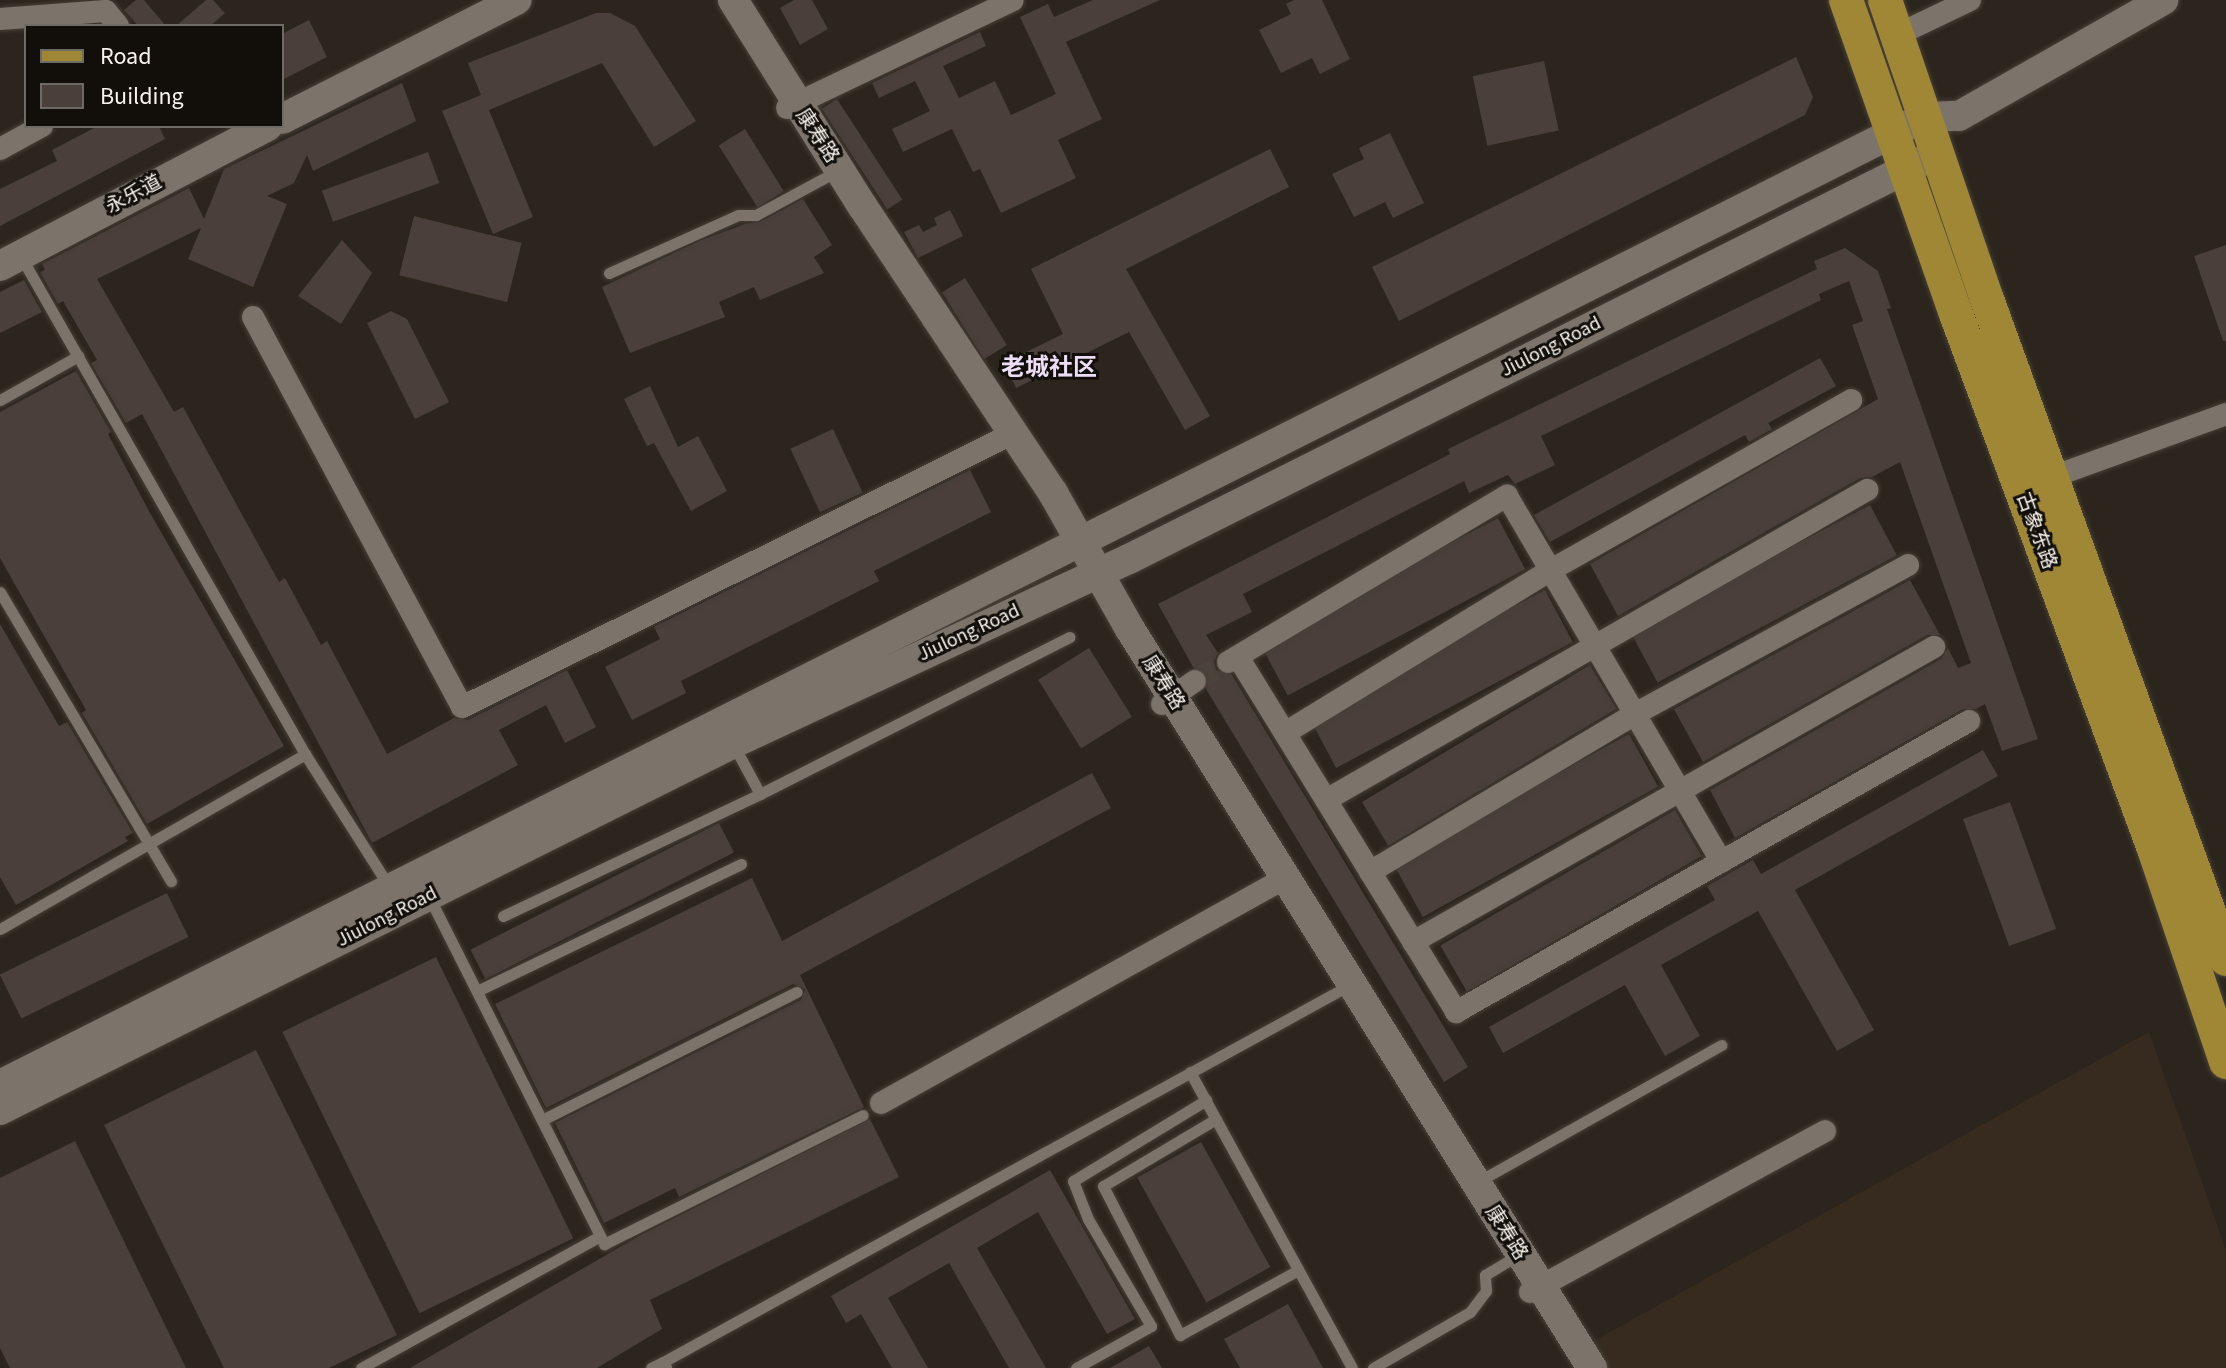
<!DOCTYPE html>
<html>
<head>
<meta charset="utf-8">
<style>
	body { margin:0 }
	#map { position:relative; width:2226px; height:1368px; overflow:hidden; background:#2c251d; font-family:"Source Sans 3","Noto Sans SC",sans-serif }
	div>[style] { position:absolute }
	[style*='--x'] { left:calc(var(--x)*1px); top:calc(var(--y)*1px); width:calc(var(--w)*1px); rotate:calc(var(--a)*1deg) }
	.built>* { inset:0; background:#362b1e }
	.building>* { inset:0; background:#4a3f3a; transform-origin:0 0 }
	.street-tunnel>* { height:22px; margin-top:-11px; transform-origin:0; background:repeating-linear-gradient(90deg,#4a443c 0 22px,transparent 0 33px) }
	.roads { filter:drop-shadow(0 0 2px #464039) drop-shadow(0 0 2px #464039) }
	.lane>* { height:11px; margin:-5.5px; padding:0 5.5px; transform-origin:5.5px; border-radius:5.5px; background:#7c736a }
	.street>* { height:22px; margin:-11px; padding:0 11px; transform-origin:11px; border-radius:11px; background:#7c736a }
	.secondary>* { height:30px; margin:-15px; padding:0 15px; transform-origin:15px; border-radius:15px; background:#7c736a }
	.primary>* { height:34px; margin:-17px; padding:0 17px; transform-origin:17px; border-radius:17px; background:#9f8735 }
	span { translate:-50% -50%; white-space:nowrap; text-align:center; line-height:1.15; -webkit-text-stroke:6px #120f0b; paint-order:stroke }
	.street-label { font-size:20px; color:#f7f2ec }
	.quarter-label { font-size:24px; color:#eddcf6; font-weight:700 }
	.legend { position:absolute; left:24px; top:24px; width:260px; height:104px; box-sizing:border-box; background:#120f0b; border:2px solid #6e6a65; margin:0; padding:10px 14px; list-style:none; font-size:24px; color:#f7f2ec }
	.legend li { display:flex; align-items:center; gap:16px; height:40px }
	.legend b { width:40px; border:2px solid #6e6a65 }
</style>
</head>
<body>
<div id="map">
	<div class="built">
		<i style="clip-path:polygon(2149px 1032px,2226px 1250px,2226px 1368px,1608px 1368px,1592px 1342px)"></i>
	</div>
	<div class="building">
		<i style="clip-path:polygon(136px 0,144px 0,166px 26px,138px 26px,124px 10px)"></i>
		<i style="clip-path:polygon(206px 0,213px 0,225px 13px,210px 26px,176px 26px)"></i>
		<i style="clip-path:polygon(794px 0,812px 0,828px 29px,800px 45px,780px 8px)"></i>
		<i style="clip-path:polygon(1093px 0,1160px 0,1066px 42px,1102px 119px,1058px 140px,1076px 178px,1001px 213px,980px 169px,973px 172px,952px 129px,903px 152px,892px 129px,930px 111px,915px 81px,879px 98px,872px 83px,980px 32px,986px 46px,943px 66px,959px 98px,995px 81px,1011px 115px,1056px 94px,1020px 17px,1048px 4px,1054px 17px)"></i>
		<i style="clip-path:polygon(1294px 0,1322px 0,1350px 59px,1320px 74px,1312px 58px,1281px 73px,1259px 30px,1291px 14px,1286px 4px)"></i>
		<i style="clip-path:polygon(596px 13px,610px 13px,635px 26px,696px 121px,654px 147px,602px 63px,489px 110px,533px 217px,493px 234px,442px 111px,481px 95px,468px 63px)"></i>
		<i style="clip-path:polygon(309px 20px,327px 57px,282px 80px,282px 34px)"></i>
		<i style="clip-path:polygon(1796px 57px,1813px 97px,1805px 115px,1399px 321px,1372px 267px)"></i>
		<i style="left:1544px;top:61px;width:71px;height:73px;rotate:78deg"></i>
		<i style="clip-path:polygon(402px 83px,416px 121px,313px 171px,307px 155px,294px 183px,267px 196px,287px 204px,253px 287px,188px 259px,201px 228px,97px 279px,174px 412px,183px 407px,279px 582px,285px 578px,321px 645px,327px 641px,387px 754px,454px 718px,468px 720px,567px 670px,596px 727px,565px 743px,546px 705px,499px 730px,518px 765px,372px 843px,142px 414px,126px 423px,91px 363px,97px 360px,63px 301px,58px 304px,40px 272px,45px 270px,42px 264px,189px 188px,204px 219px,224px 169px)"></i>
		<i style="left:837px;top:99px;width:120px;height:18px;rotate:57deg"></i>
		<i style="clip-path:polygon(98px 126px,159px 126px,165px 139px,0 226px,0 189px,57px 161px,52px 150px)"></i>
		<i style="left:745px;top:129px;width:73px;height:31px;rotate:58deg"></i>
		<i style="clip-path:polygon(1390px 133px,1424px 203px,1393px 218px,1385px 202px,1354px 217px,1332px 174px,1364px 159px,1359px 148px)"></i>
		<i style="clip-path:polygon(1270px 149px,1289px 187px,1126px 269px,1210px 416px,1185px 430px,1129px 332px,1016px 388px,1004px 363px,1063px 334px,1031px 269px)"></i>
		<i style="left:428px;top:152px;width:33px;height:113px;rotate:70deg"></i>
		<i style="clip-path:polygon(803px 199px,832px 245px,814px 257px,824px 273px,760px 300px,754px 287px,719px 302px,725px 317px,630px 353px,602px 287px,702px 240px,745px 224px,760px 222px)"></i>
		<i style="clip-path:polygon(950px 210px,963px 236px,918px 258px,904px 232px,919px 225px,923px 232px,937px 225px,934px 218px)"></i>
		<i style="left:414px;top:216px;width:111px;height:61px;rotate:14deg"></i>
		<i style="clip-path:polygon(342px 240px,372px 273px,341px 324px,298px 296px)"></i>
		<i style="clip-path:polygon(2226px 245px,2226px 341px,2223px 341px,2194px 256px)"></i>
		<i style="clip-path:polygon(1845px 248px,1878px 271px,1891px 308px,1887px 309px,2038px 739px,2002px 751px,1985px 704px,1976px 709px,1963px 709px,1735px 838px,1710px 790px,1941px 659px,1948px 648px,1958px 668px,1971px 663px,1900px 462px,1872px 477px,1860px 478px,1618px 616px,1590px 564px,1878px 399px,1852px 325px,1863px 321px,1849px 281px,1819px 294px,1821px 300px,1541px 436px,1555px 465px,1515px 484px,1508px 475px,1469px 493px,1464px 481px,1243px 594px,1252px 612px,1206px 635px,1218px 653px,1214px 661px,1216px 670px,1232px 675px,1468px 1067px,1444px 1082px,1206px 689px,1207px 674px,1193px 667px,1158px 604px,1450px 454px,1448px 449px,1817px 269px,1814px 261px)"></i>
		<i style="left:965px;top:278px;width:79px;height:27px;rotate:58deg"></i>
		<i style="clip-path:polygon(24px 280px,42px 312px,0 333px,0 292px)"></i>
		<i style="clip-path:polygon(391px 311px,407px 319px,449px 402px,415px 419px,367px 323px)"></i>
		<i style="clip-path:polygon(1820px 358px,1836px 386px,1768px 423px,1772px 429px,1749px 442px,1745px 435px,1550px 542px,1534px 515px)"></i>
		<i style="clip-path:polygon(76px 371px,111px 432px,108px 434px,150px 513px,284px 746px,147px 824px,82px 713px,86px 710px,0 558px,0 412px)"></i>
		<i style="clip-path:polygon(650px 386px,678px 447px,698px 436px,727px 491px,691px 511px,654px 443px,647px 446px,624px 399px)"></i>
		<i style="left:833px;top:429px;width:70px;height:47px;rotate:65deg"></i>
		<i style="clip-path:polygon(970px 470px,991px 512px,874px 571px,879px 581px,681px 681px,686px 693px,632px 720px,605px 667px,660px 639px,654px 627px)"></i>
		<i style="left:1870px;top:505px;width:57px;height:271px;rotate:62deg"></i>
		<i style="left:1498px;top:518px;width:58px;height:269px;rotate:62deg"></i>
		<i style="clip-path:polygon(1910px 580px,1940px 635px,1927px 635px,1703px 762px,1674px 709px)"></i>
		<i style="left:1545px;top:590px;width:59px;height:268px;rotate:62deg"></i>
		<i style="clip-path:polygon(0 624px,59px 726px,67px 722px,133px 833px,125px 837px,128px 841px,16px 905px,0 877px)"></i>
		<i style="left:1089px;top:648px;width:81px;height:60px;rotate:58deg"></i>
		<i style="left:1590px;top:665px;width:51px;height:266px;rotate:59deg"></i>
		<i style="left:1629px;top:734px;width:60px;height:269px;rotate:61deg"></i>
		<i style="clip-path:polygon(1983px 750px,1998px 776px,1795px 890px,1874px 1030px,1837px 1051px,1758px 911px,1661px 965px,1700px 1036px,1665px 1056px,1625px 985px,1503px 1053px,1489px 1027px,1715px 900px,1707px 886px,1753px 860px,1761px 874px)"></i>
		<i style="clip-path:polygon(1092px 773px,1111px 808px,800px 975px,864px 1107px,679px 1197px,675px 1188px,604px 1223px,555px 1123px,801px 1000px,805px 989px,793px 984px,546px 1108px,495px 1004px,752px 878px,782px 941px)"></i>
		<i style="left:2010px;top:802px;width:135px;height:50px;rotate:70deg"></i>
		<i style="left:1675px;top:810px;width:53px;height:271px;rotate:60deg"></i>
		<i style="left:719px;top:823px;width:33px;height:279px;rotate:63deg"></i>
		<i style="left:167px;top:893px;width:49px;height:186px;rotate:64deg"></i>
		<i style="left:436px;top:957px;width:313px;height:171px;rotate:64deg"></i>
		<i style="clip-path:polygon(256px 1050px,397px 1335px,329px 1368px,224px 1368px,104px 1125px)"></i>
		<i style="clip-path:polygon(870px 1119px,899px 1177px,650px 1300px,662px 1329px,597px 1368px,410px 1368px,641px 1235px)"></i>
		<i style="clip-path:polygon(75px 1141px,186px 1368px,10px 1368px,0 1348px,0 1178px)"></i>
		<i style="left:1201px;top:1142px;width:143px;height:73px;rotate:61deg"></i>
		<i style="clip-path:polygon(1050px 1170px,1135px 1319px,1107px 1334px,1038px 1212px,977px 1248px,1046px 1368px,1009px 1368px,949px 1263px,888px 1298px,928px 1368px,892px 1368px,861px 1314px,846px 1323px,831px 1296px)"></i>
		<i style="clip-path:polygon(1288px 1304px,1323px 1368px,1240px 1368px,1224px 1339px)"></i>
		<i style="clip-path:polygon(1149px 1346px,1162px 1368px,1110px 1368px)"></i>
	</div>
	<div class="street-tunnel">
		<i style="--x:1195;--y:681;--w:38;--a:-30"></i>
	</div>
	<div class="roads">
		<div class="lane">
			<i style="--x:609;--y:273;--w:141;--a:-24.2"></i>
			<i style="--x:738;--y:215;--w:18;--a:0"></i>
			<i style="--x:756;--y:215;--w:92;--a:-28.5"></i>
			<i style="--x:0;--y:400;--w:90;--a:-29.4"></i>
			<i style="--x:0;--y:592;--w:336;--a:59.4"></i>
			<i style="--x:733;--y:744;--w:57;--a:61.6"></i>
			<i style="--x:760;--y:794;--w:347;--a:-26.9"></i>
			<i style="--x:305;--y:754;--w:159;--a:57.6"></i>
			<i style="--x:429;--y:897;--w:389;--a:63.2"></i>
			<i style="--x:604;--y:1244;--w:289;--a:-26.5"></i>
			<i style="--x:503;--y:916;--w:284;--a:-25.4"></i>
			<i style="--x:0;--y:929;--w:352;--a:-29.8"></i>
			<i style="--x:305;--y:754;--w:572;--a:-119.74"></i>
			<i style="--x:477;--y:991;--w:293;--a:-25.7"></i>
			<i style="--x:1190;--y:1072;--w:337;--a:61.3"></i>
			<i style="--x:1216;--y:1119;--w:131;--a:149.3"></i>
			<i style="--x:1103;--y:1186;--w:168;--a:62.7"></i>
			<i style="--x:1180;--y:1335;--w:135;--a:-28.8"></i>
			<i style="--x:542;--y:1120;--w:285;--a:-26.7"></i>
			<i style="--x:1479;--y:1181;--w:278;--a:-29.3"></i>
			<i style="--x:663;--y:1362;--w:784;--a:-28.76"></i>
			<i style="--x:361;--y:1368;--w:273;--a:-28.9"></i>
			<i style="--x:651;--y:1368;--w:13;--a:-27"></i>
			<i style="--x:663;--y:1362;--w:6;--a:59"></i>
			<i style="--x:1076;--y:1368;--w:86;--a:-29.2"></i>
			<i style="--x:1151;--y:1326;--w:124;--a:-120.5"></i>
			<i style="--x:1088;--y:1219;--w:41;--a:-111.5"></i>
			<i style="--x:1073;--y:1181;--w:156;--a:-31.3"></i>
			<i style="--x:1373;--y:1368;--w:112;--a:-30"></i>
			<i style="--x:1470;--y:1312;--w:26;--a:-53"></i>
			<i style="--x:1486;--y:1291;--w:16;--a:-94"></i>
			<i style="--x:1485;--y:1275;--w:41;--a:-31"></i>
		</div>
		<div class="street">
			<i style="--x:0;--y:19;--w:106;--a:-4.3"></i>
			<i style="--x:106;--y:11;--w:19;--a:51"></i>
			<i style="--x:1897;--y:35;--w:81;--a:-25.6"></i>
			<i style="--x:787;--y:108;--w:250;--a:-25.5"></i>
			<i style="--x:0;--y:149;--w:48;--a:-28.7"></i>
			<i style="--x:253;--y:317;--w:442;--a:61.8"></i>
			<i style="--x:462;--y:707;--w:616;--a:-26.4"></i>
			<i style="--x:2052;--y:477;--w:185;--a:-19.9"></i>
			<i style="--x:1238;--y:657;--w:417;--a:58.4"></i>
			<i style="--x:1456;--y:1012;--w:590;--a:-29.56"></i>
			<i style="--x:1228;--y:662;--w:325;--a:-30.8"></i>
			<i style="--x:1507;--y:496;--w:424;--a:59.6"></i>
			<i style="--x:1162;--y:704;--w:40;--a:-34.9"></i>
			<i style="--x:1285;--y:733;--w:312;--a:-31.5"></i>
			<i style="--x:1551;--y:570;--w:345;--a:-29.5"></i>
			<i style="--x:1326;--y:800;--w:624;--a:-29.81"></i>
			<i style="--x:1370;--y:872;--w:309;--a:-30.8"></i>
			<i style="--x:1635;--y:714;--w:311;--a:-28.6"></i>
			<i style="--x:1413;--y:942;--w:599;--a:-29.52"></i>
			<i style="--x:881;--y:1103;--w:460;--a:-29.1"></i>
			<i style="--x:1530;--y:1292;--w:336;--a:-28.6"></i>
		</div>
		<div class="secondary">
			<i style="--x:733;--y:0;--w:244;--a:57.9"></i>
			<i style="--x:863;--y:207;--w:343;--a:56.4"></i>
			<i style="--x:1053;--y:493;--w:156;--a:60.5"></i>
			<i style="--x:1130;--y:629;--w:872;--a:57.99"></i>
			<i style="--x:282;--y:119;--w:263;--a:-26.9"></i>
			<i style="--x:0;--y:266;--w:302;--a:-27.6"></i>
			<i style="--x:0;--y:1085;--w:2155;--a:-26.7"></i>
			<i style="--x:1925;--y:117;--w:34;--a:-2"></i>
			<i style="--x:1959;--y:116;--w:235;--a:-29.6"></i>
			<i style="--x:0;--y:1110;--w:818;--a:-26.57"></i>
			<i style="--x:732;--y:744;--w:438;--a:-25"></i>
			<i style="--x:1129;--y:559;--w:890;--a:-26.65"></i>
		</div>
		<div class="primary">
			<i style="--x:1846;--y:0;--w:333;--a:70.7"></i>
			<i style="--x:1956;--y:314;--w:570;--a:69.69"></i>
			<i style="--x:2154;--y:849;--w:225;--a:71.3"></i>
			<i style="--x:1885;--y:0;--w:316;--a:71.2"></i>
			<i style="--x:1987;--y:299;--w:702;--a:70.09"></i>
		</div>
	</div>
	<div class="street-label">
		<span style="left:817px;top:136px;rotate:57deg">康寿路</span>
		<span style="left:134px;top:195px;rotate:-28deg">永乐道</span>
		<span style="left:1551px;top:347px;rotate:-27deg">Jiulong Road</span>
		<span style="left:2036px;top:531px;rotate:70deg">古象东路</span>
		<span style="left:969px;top:633px;rotate:-25deg">Jiulong Road</span>
		<span style="left:1163px;top:683px;rotate:58deg">康寿路</span>
		<span style="left:387px;top:917px;rotate:-27deg">Jiulong Road</span>
		<span style="left:1506px;top:1233px;rotate:58deg">康寿路</span>
	</div>
	<div class="quarter-label">
		<span style="left:1049px;top:368px">老城社区</span>
	</div>
	<ul class="legend">
	<li><b style="height:10px;background:#9f8735"></b>Road</li>
	<li><b style="height:22px;background:#4a3f3a"></b>Building</li>
	</ul>
</div>
</body>
</html>
